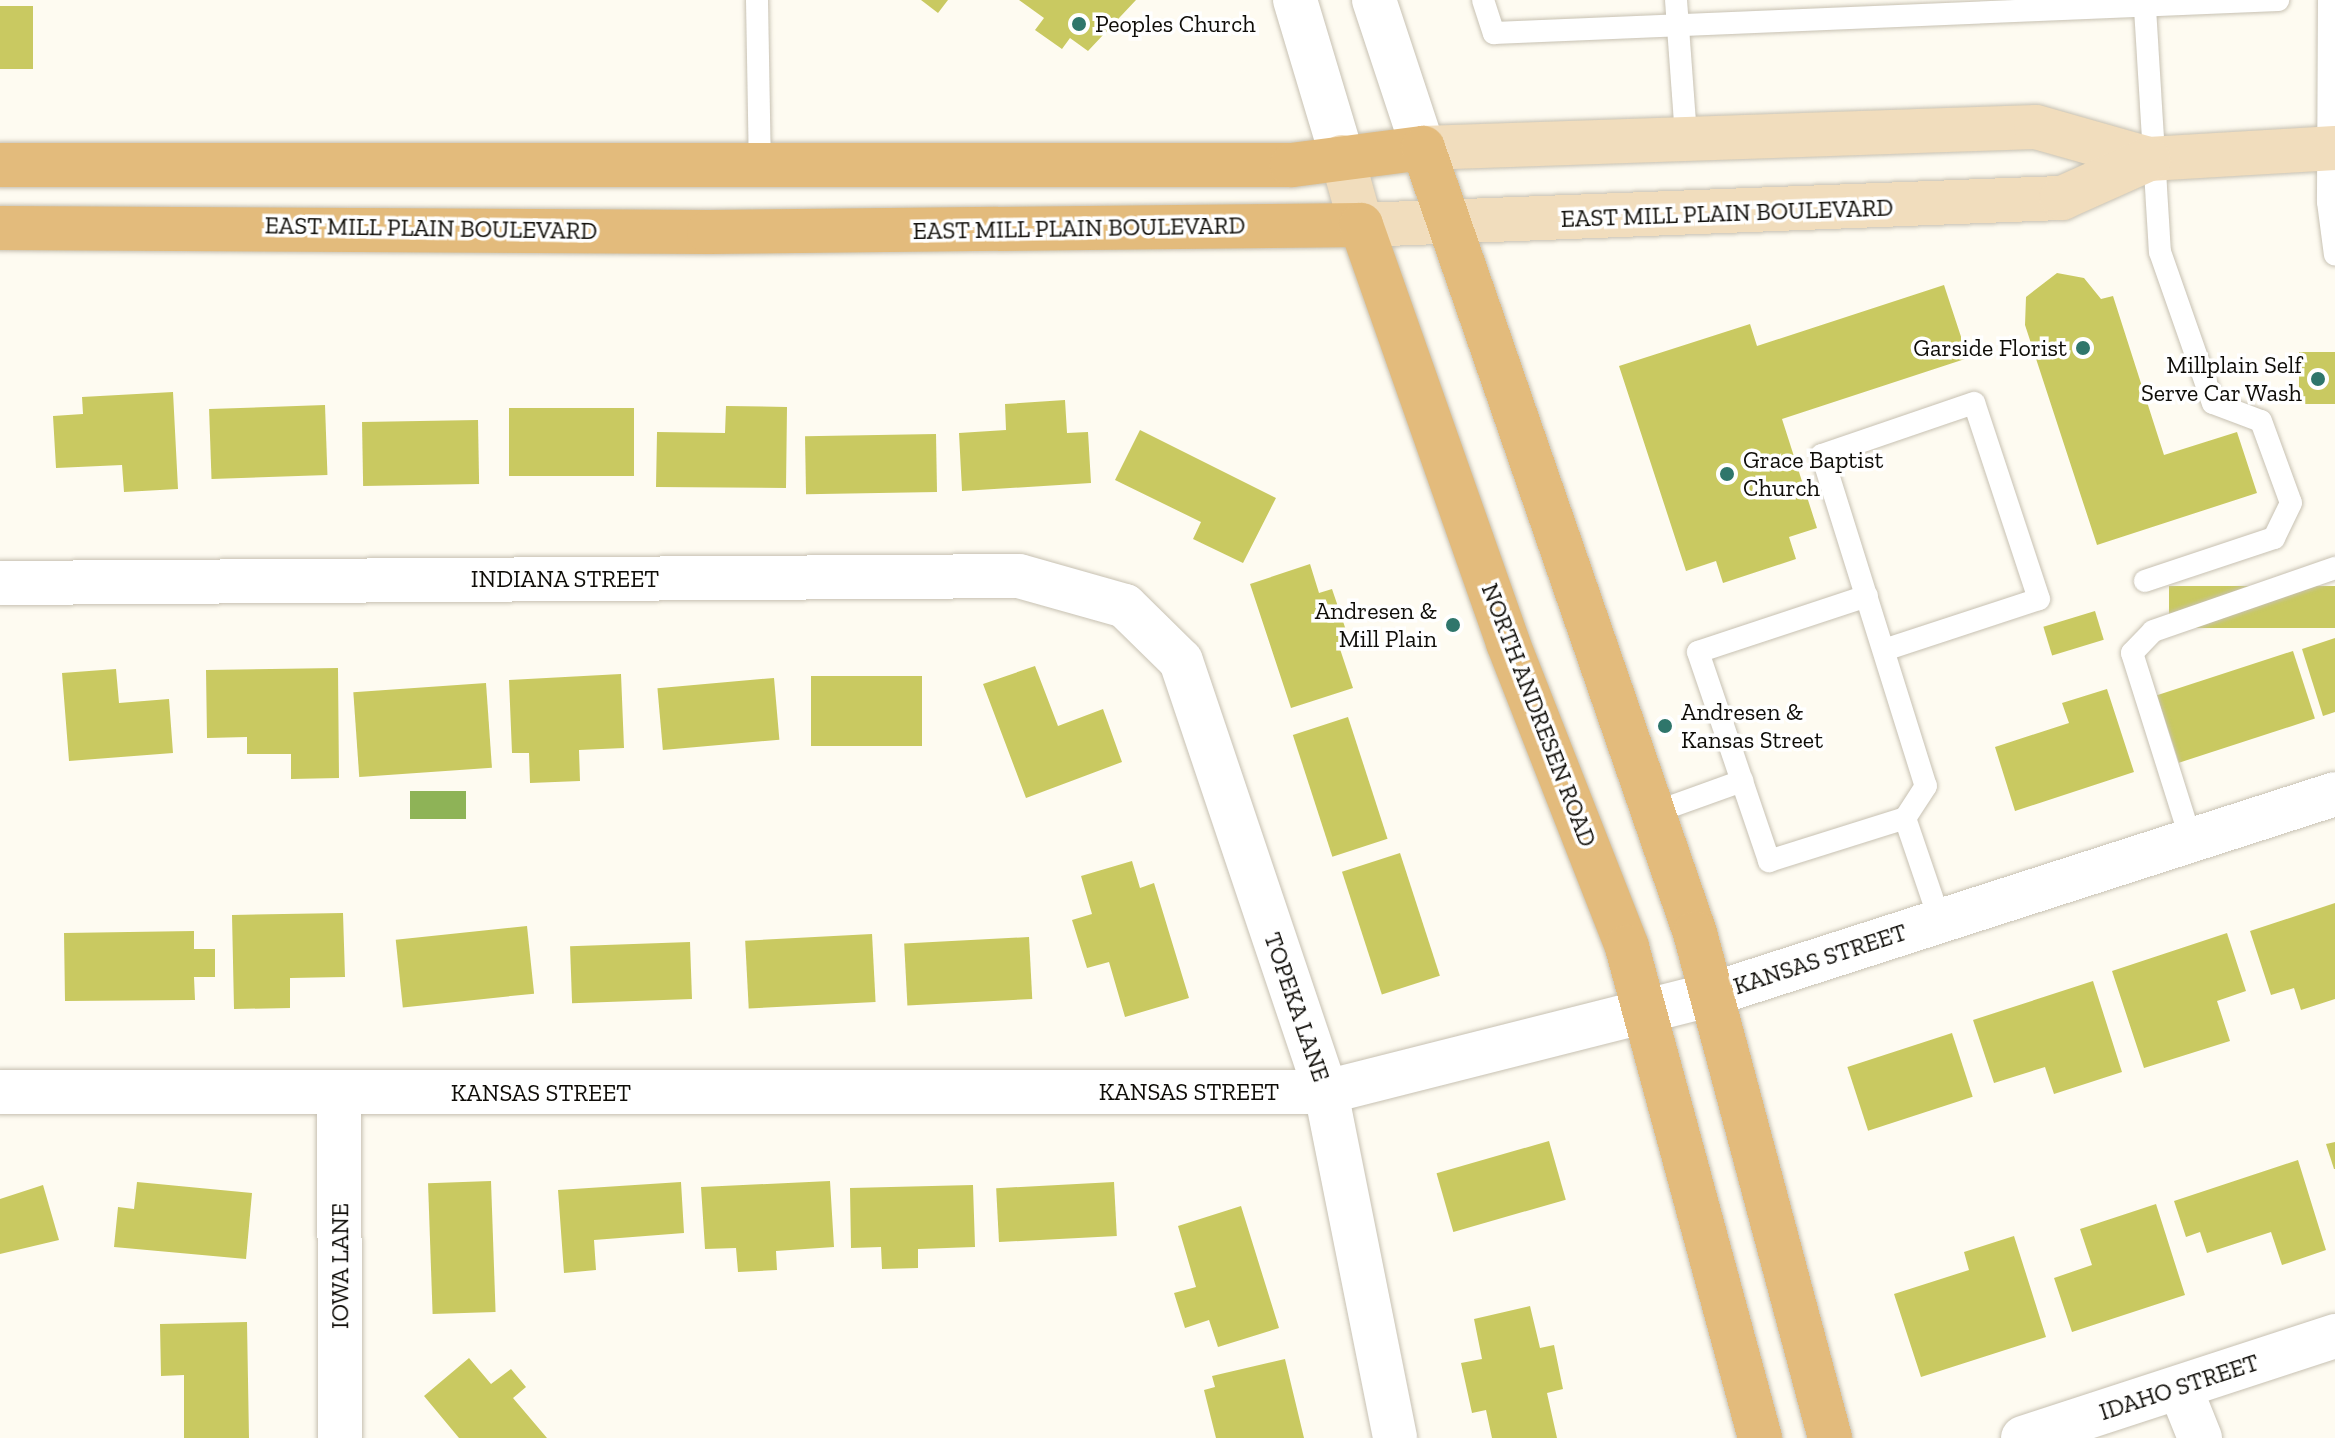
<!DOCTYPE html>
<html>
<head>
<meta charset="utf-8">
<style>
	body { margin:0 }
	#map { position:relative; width:2335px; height:1438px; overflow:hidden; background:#fefbf1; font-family:"Zilla Slab",serif }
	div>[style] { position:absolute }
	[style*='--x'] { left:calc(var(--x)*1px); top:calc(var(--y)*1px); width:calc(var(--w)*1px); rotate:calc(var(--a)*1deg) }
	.water>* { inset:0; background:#8eb357; transform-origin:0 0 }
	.building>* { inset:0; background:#c9c961; transform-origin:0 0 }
	.roads { filter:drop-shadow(0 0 2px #c7c1b2) drop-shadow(0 0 2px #c7c1b2) }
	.service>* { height:22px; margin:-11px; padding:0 11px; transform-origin:11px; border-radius:11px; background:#fff }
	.minor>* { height:44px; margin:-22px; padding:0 22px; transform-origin:22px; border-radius:22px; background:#fff }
	.tertiary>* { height:44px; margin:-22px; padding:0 22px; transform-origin:22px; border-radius:22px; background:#fff }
	.secondary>* { height:44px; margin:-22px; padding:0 22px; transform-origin:22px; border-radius:22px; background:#f1ddbd }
	.primary>* { height:44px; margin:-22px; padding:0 22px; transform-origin:22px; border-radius:22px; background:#e3bb7c }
	.dots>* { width:22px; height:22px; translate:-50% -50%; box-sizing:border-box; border:4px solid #fff; border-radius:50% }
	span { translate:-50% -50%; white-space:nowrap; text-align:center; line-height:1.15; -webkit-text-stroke:7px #fff; paint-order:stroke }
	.poi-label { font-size:24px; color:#0f0d08 }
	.left { translate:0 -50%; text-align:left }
	.right { translate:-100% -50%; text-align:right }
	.street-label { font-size:24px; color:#0f0d08 }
</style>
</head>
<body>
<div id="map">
	<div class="water">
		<i style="left:410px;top:791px;width:56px;height:28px"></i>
	</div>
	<div class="building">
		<i style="clip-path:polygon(921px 0,948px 0,938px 13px)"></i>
		<i style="clip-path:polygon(1019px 0,1136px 0,1088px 51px,1070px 38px,1062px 49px,1035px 30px,1044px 18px)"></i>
		<i style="left:0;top:6px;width:33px;height:63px"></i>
		<i style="clip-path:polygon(2057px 273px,2084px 278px,2101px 299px,2113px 296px,2164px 455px,2237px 432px,2257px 493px,2097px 545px,2025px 325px,2026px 297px)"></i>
		<i style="clip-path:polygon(1944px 285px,1968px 358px,1782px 419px,1817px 528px,1789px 537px,1796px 559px,1723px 583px,1716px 561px,1686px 571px,1619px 366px,1750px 324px,1757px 346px)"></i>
		<i style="left:2335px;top:352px;width:52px;height:36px;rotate:90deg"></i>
		<i style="clip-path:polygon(173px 392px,178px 489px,124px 492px,122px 465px,56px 468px,53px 416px,83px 414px,82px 397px)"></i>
		<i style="clip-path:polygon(1065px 400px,1067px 433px,1088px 432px,1091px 483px,962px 491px,959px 433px,1006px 430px,1005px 404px)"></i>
		<i style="left:325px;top:405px;width:70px;height:116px;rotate:88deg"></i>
		<i style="clip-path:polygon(726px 406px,787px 407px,786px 488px,656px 487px,657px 432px,725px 433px)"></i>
		<i style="left:509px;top:408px;width:125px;height:68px"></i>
		<i style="left:478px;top:420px;width:64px;height:116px;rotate:89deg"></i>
		<i style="clip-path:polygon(1140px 430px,1276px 498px,1243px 563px,1193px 539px,1201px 522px,1115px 480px)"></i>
		<i style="left:936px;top:434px;width:58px;height:131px;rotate:89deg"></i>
		<i style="clip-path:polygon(1310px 564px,1319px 593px,1332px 589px,1349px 639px,1338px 643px,1353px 688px,1291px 708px,1250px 584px)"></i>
		<i style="left:2335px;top:586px;width:42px;height:166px;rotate:90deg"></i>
		<i style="left:2095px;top:611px;width:30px;height:54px;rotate:73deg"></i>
		<i style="clip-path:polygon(2335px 638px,2335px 712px,2323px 716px,2302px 649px)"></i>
		<i style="left:2293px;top:651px;width:71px;height:143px;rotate:72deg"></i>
		<i style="clip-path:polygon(1035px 666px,1058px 726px,1103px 709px,1122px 762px,1026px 798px,983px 684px)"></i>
		<i style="clip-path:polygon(338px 668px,339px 778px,291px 779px,291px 754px,247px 754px,247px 737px,207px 738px,206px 670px)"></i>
		<i style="clip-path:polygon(116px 669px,119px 703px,169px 699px,173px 753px,69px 761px,62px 673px)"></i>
		<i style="clip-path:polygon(621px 674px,624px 748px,579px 750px,580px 781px,530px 783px,529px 753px,512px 753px,509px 680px)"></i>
		<i style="left:922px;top:676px;width:70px;height:111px;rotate:90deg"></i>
		<i style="left:774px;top:678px;width:62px;height:117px;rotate:85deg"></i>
		<i style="left:486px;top:683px;width:85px;height:133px;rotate:86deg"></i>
		<i style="clip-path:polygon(2107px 689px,2134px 772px,2015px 811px,1995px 747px,2069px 723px,2062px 703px)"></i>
		<i style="left:1348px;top:717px;width:128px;height:58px;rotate:72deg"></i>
		<i style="left:1400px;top:853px;width:129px;height:61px;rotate:72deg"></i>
		<i style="clip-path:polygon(1132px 861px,1140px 888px,1154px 883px,1189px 998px,1125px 1017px,1109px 962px,1087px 968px,1072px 920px,1092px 914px,1081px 876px)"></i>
		<i style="clip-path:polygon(2335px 903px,2335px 999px,2301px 1010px,2294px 988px,2271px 995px,2250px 931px)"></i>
		<i style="clip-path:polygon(343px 913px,345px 977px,290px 978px,290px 1008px,234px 1009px,232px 915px)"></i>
		<i style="left:527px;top:926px;width:68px;height:132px;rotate:84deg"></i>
		<i style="clip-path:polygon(194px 931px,194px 949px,215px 949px,215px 977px,194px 977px,195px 1000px,65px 1001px,64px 933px)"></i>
		<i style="clip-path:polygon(2227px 933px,2246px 991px,2217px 1001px,2230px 1041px,2144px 1068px,2112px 971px)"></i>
		<i style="left:872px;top:934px;width:68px;height:127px;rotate:87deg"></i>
		<i style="left:1029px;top:937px;width:62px;height:125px;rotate:87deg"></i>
		<i style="left:690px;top:942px;width:57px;height:120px;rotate:88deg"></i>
		<i style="clip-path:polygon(2093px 981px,2122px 1072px,2054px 1094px,2045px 1067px,1994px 1083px,1973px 1020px)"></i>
		<i style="left:1952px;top:1033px;width:67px;height:110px;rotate:72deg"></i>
		<i style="left:1549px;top:1141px;width:61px;height:117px;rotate:74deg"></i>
		<i style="clip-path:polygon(2335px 1142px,2335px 1169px,2334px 1169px,2326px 1144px)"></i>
		<i style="clip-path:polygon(2298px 1160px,2326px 1250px,2282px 1265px,2271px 1232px,2207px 1253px,2200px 1232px,2186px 1237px,2174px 1201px)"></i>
		<i style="left:491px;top:1181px;width:131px;height:63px;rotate:88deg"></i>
		<i style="clip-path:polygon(830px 1181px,834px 1247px,776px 1251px,777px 1270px,738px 1272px,736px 1248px,705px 1249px,701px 1187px)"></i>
		<i style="clip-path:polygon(137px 1182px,252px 1193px,246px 1259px,114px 1247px,118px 1207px,134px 1209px)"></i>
		<i style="clip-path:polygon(681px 1182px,684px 1233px,594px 1240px,596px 1270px,564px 1273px,558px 1190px)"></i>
		<i style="left:1114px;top:1182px;width:54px;height:118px;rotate:87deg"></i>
		<i style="clip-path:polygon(43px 1185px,59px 1240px,0 1254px,0 1199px)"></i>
		<i style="clip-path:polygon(973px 1185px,975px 1247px,918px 1249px,918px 1268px,882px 1269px,881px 1247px,851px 1248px,850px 1188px)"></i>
		<i style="clip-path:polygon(2156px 1204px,2185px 1295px,2072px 1332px,2054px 1278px,2092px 1265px,2080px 1229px)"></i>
		<i style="clip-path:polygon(1241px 1206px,1279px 1328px,1218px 1347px,1209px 1320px,1185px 1328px,1174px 1293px,1196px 1287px,1178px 1226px)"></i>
		<i style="clip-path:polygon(2014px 1236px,2046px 1337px,1921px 1377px,1894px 1294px,1969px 1270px,1964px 1252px)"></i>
		<i style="clip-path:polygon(1530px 1306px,1540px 1348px,1554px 1345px,1563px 1389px,1547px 1393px,1557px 1438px,1492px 1438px,1486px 1410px,1472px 1413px,1461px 1363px,1482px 1359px,1474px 1319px)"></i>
		<i style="clip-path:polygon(247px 1322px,249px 1438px,184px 1438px,184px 1375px,161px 1376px,160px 1324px)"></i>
		<i style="clip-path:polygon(469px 1358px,491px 1384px,511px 1369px,526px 1387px,513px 1398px,547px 1438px,459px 1438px,424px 1396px)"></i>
		<i style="clip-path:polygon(1285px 1359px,1304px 1438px,1216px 1438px,1204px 1390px,1215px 1387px,1212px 1376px)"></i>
	</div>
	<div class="roads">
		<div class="service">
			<i style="--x:757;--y:0;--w:169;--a:89"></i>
			<i style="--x:1483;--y:0;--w:35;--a:72"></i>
			<i style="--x:1494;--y:33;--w:785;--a:-2.41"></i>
			<i style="--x:1676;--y:0;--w:137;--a:85.8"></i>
			<i style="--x:2329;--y:0;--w:202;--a:90.3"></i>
			<i style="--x:2328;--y:202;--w:53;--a:82.5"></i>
			<i style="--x:2145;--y:8;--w:244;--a:86.5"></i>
			<i style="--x:2160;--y:252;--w:160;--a:70.7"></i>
			<i style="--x:2213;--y:403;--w:51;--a:20.6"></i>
			<i style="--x:2261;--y:421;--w:87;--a:69.9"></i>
			<i style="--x:2291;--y:503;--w:39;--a:116"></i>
			<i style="--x:2274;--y:538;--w:136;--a:161.6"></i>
			<i style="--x:1867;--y:596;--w:178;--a:161.7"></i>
			<i style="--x:1698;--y:652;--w:221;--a:71.2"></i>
			<i style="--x:1769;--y:861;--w:143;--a:-17.5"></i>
			<i style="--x:1884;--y:650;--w:163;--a:-18.2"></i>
			<i style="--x:2039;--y:599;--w:206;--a:-108.3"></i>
			<i style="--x:1974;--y:403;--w:161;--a:161.1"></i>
			<i style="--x:1822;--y:455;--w:347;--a:72.6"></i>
			<i style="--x:1926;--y:786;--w:38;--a:123"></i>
			<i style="--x:1905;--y:818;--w:109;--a:71.2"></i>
			<i style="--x:1653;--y:813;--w:95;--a:-19.8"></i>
			<i style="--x:2191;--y:840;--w:196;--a:-107.5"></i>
			<i style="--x:2132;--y:653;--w:30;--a:-46"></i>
			<i style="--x:2153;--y:631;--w:193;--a:-19.1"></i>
		</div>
		<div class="minor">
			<i style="--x:0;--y:583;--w:1019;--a:-0.39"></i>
			<i style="--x:1019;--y:576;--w:110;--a:15.8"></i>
			<i style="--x:1125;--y:606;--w:78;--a:44.5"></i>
			<i style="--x:1181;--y:661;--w:455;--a:71.4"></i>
			<i style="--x:1326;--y:1092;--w:353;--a:78.7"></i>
			<i style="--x:0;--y:1092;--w:1326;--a:0"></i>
			<i style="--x:1326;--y:1092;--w:399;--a:-14.2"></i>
			<i style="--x:1713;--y:994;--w:653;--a:-17.82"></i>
			<i style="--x:339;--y:1093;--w:345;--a:89.8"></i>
			<i style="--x:2180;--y:1388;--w:54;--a:68.2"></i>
			<i style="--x:2023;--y:1438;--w:328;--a:-18.1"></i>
		</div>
		<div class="tertiary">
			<i style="--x:1295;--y:0;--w:164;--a:73.3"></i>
			<i style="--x:1374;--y:0;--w:156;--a:71.7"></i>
		</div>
		<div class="secondary">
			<i style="--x:1423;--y:148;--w:613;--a:-1.96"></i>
			<i style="--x:2036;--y:127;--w:117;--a:15.8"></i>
			<i style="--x:2149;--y:159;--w:186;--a:-3.4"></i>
			<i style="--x:1342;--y:157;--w:71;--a:74.4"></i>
			<i style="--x:1361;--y:225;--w:702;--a:-2.21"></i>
			<i style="--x:2062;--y:198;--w:95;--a:-24.1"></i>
		</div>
		<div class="primary">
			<i style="--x:0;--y:165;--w:1292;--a:0"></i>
			<i style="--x:1292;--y:165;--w:132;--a:-7.4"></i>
			<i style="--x:1423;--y:148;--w:831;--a:70.89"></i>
			<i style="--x:1695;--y:933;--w:523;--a:75.03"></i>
			<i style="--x:0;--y:228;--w:709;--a:0.32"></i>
			<i style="--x:709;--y:232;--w:652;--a:-0.62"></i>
			<i style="--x:1361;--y:225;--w:443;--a:70.6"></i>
			<i style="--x:1508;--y:643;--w:326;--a:68.6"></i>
			<i style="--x:1627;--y:947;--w:509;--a:74.84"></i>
		</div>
	</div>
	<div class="dots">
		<i style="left:1079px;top:24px;background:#2f766b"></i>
		<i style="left:2083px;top:348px;background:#2f766b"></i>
		<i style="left:2318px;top:379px;background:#2f766b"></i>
		<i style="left:1727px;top:474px;background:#2f766b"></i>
		<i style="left:1453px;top:625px;background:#2f766b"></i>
		<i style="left:1665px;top:726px;background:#2f766b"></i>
	</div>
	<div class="poi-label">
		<span class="left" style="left:1095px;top:24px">Peoples Church</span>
		<span class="right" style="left:2067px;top:348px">Garside Florist</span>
		<span class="right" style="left:2302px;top:379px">Millplain Self<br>Serve Car Wash</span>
		<span class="left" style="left:1743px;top:474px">Grace Baptist<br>Church</span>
		<span class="right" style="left:1437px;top:625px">Andresen &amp;<br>Mill Plain</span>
		<span class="left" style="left:1681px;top:726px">Andresen &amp;<br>Kansas Street</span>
	</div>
	<div class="street-label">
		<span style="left:1727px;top:213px;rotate:-2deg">EAST MILL PLAIN BOULEVARD</span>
		<span style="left:431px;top:228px;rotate:1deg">EAST MILL PLAIN BOULEVARD</span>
		<span style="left:1079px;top:228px;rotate:-1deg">EAST MILL PLAIN BOULEVARD</span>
		<span style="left:565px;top:579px">INDIANA STREET</span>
		<span style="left:1539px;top:715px;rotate:69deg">NORTH ANDRESEN ROAD</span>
		<span style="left:1820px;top:959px;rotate:-18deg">KANSAS STREET</span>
		<span style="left:1297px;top:1007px;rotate:71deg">TOPEKA LANE</span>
		<span style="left:1189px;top:1092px">KANSAS STREET</span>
		<span style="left:541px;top:1093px">KANSAS STREET</span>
		<span style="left:340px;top:1266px;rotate:-90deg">IOWA LANE</span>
		<span style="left:2179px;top:1387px;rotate:-18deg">IDAHO STREET</span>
	</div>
</div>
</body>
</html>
